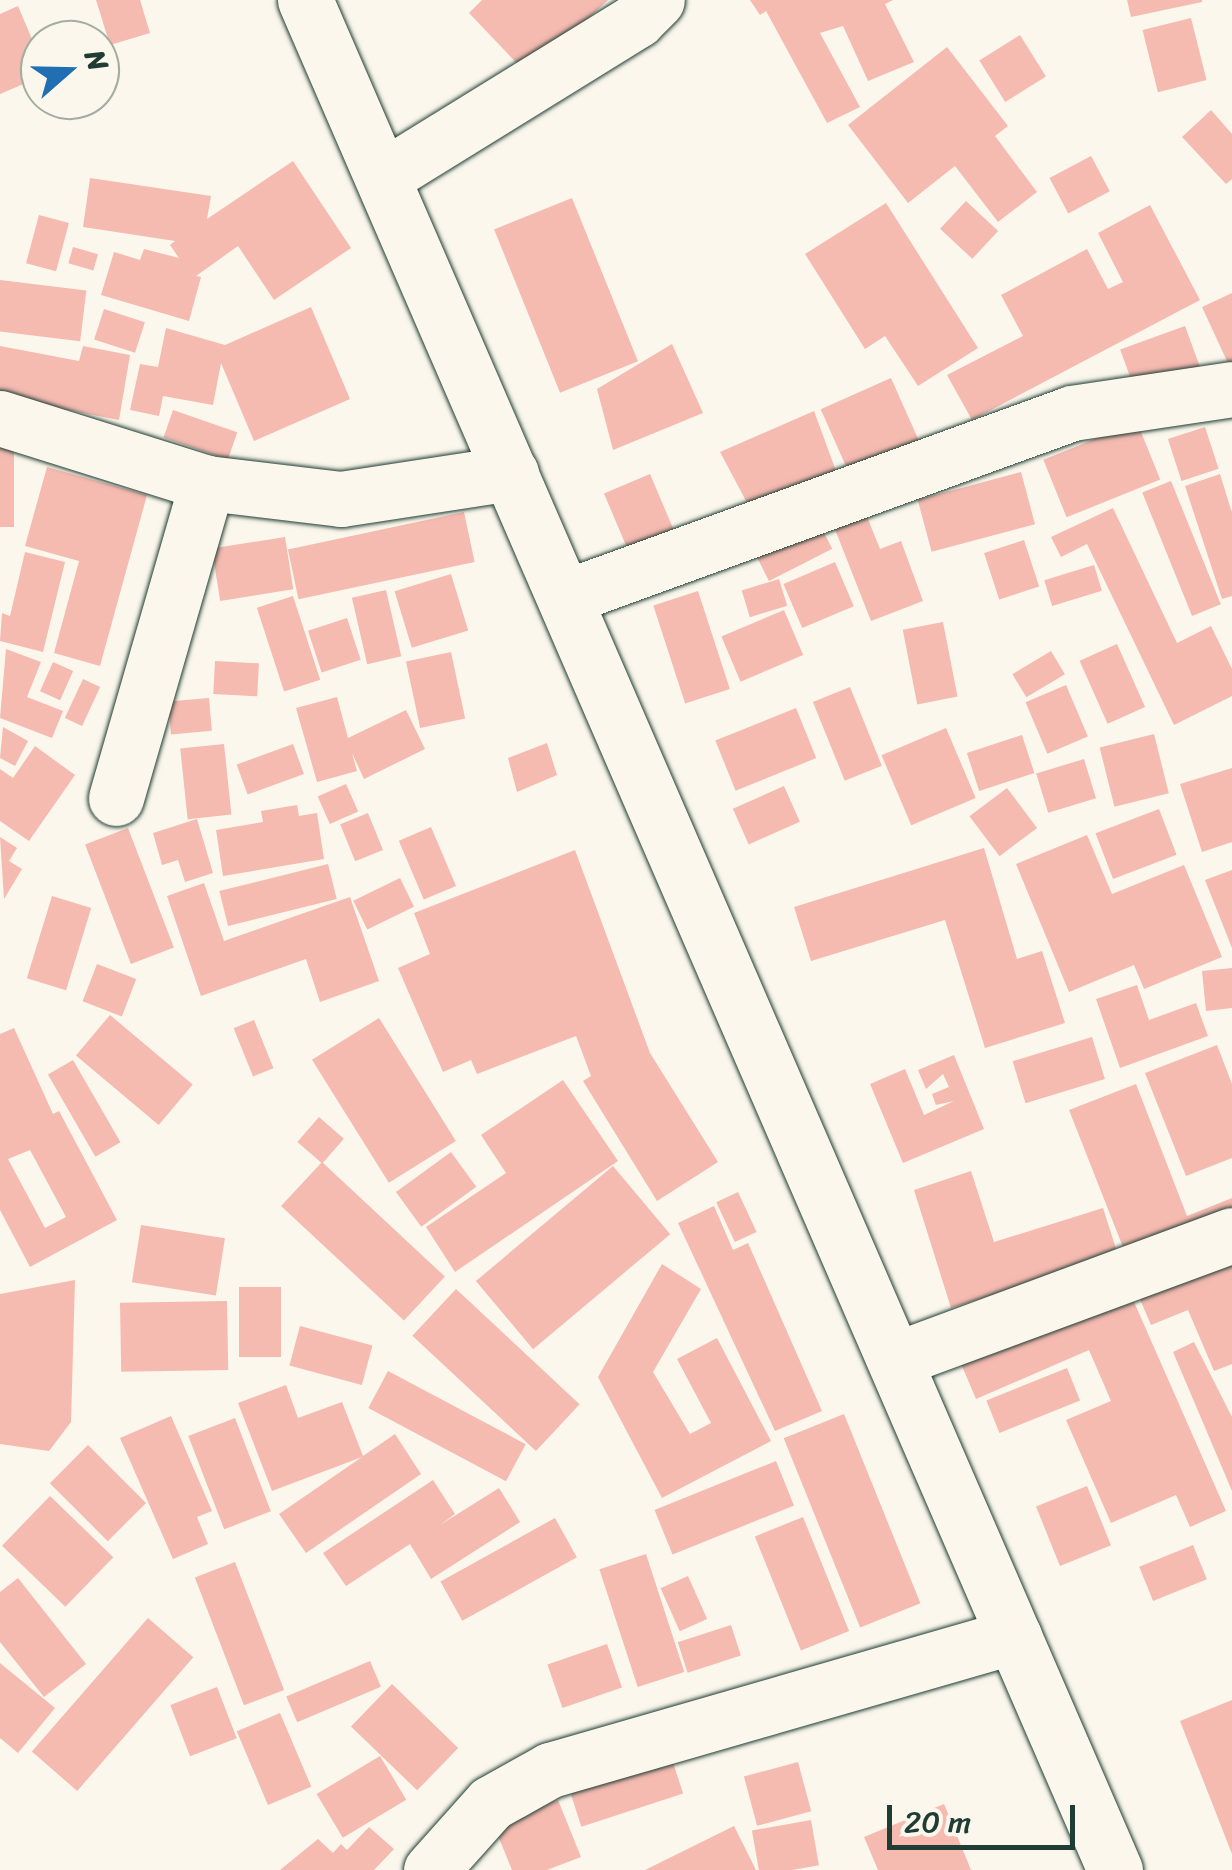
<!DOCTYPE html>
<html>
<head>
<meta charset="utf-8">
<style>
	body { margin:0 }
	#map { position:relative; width:1232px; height:1870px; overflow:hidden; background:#fbf7ec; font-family:Sriracha,sans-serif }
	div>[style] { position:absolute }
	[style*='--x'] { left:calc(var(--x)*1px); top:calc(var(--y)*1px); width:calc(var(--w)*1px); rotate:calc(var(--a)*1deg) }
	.building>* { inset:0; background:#f5bab0; transform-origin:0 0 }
	.roads { filter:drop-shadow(0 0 2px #1f3d34) drop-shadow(0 0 2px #1f3d34) }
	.minor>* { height:55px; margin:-27.5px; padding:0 27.5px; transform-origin:27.5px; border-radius:27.5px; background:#fbf7ec }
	span { translate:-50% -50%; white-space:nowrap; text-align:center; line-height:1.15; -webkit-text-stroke:10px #fbf7ec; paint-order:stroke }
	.north { position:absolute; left:20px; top:20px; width:100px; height:100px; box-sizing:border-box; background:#fbf7ec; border:2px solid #a3ada2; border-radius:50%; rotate:70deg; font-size:28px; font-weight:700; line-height:40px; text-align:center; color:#1f3d34 }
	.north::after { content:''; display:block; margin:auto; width:35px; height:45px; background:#1f6fb2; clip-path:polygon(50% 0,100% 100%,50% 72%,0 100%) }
	.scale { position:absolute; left:887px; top:1805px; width:188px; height:45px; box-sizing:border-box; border:5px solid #1f3d34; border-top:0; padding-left:12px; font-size:30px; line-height:35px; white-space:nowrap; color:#1f3d34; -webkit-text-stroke:8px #fbf7ec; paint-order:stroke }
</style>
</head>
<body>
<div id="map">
	<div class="building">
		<i style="clip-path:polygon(96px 0,140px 0,150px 33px,110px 45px)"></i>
		<i style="clip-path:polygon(482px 0,608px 0,528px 75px,469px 13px)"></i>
		<i style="clip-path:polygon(750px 0,893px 0,885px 4px,914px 62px,868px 81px,843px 26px,820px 33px,860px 107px,827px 123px,766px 11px,760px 15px)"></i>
		<i style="clip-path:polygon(1127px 0,1202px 0,1202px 2px,1131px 17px)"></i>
		<i style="clip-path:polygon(18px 6px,40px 58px,40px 77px,0 94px,0 14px)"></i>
		<i style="left:1191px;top:18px;width:64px;height:50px;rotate:76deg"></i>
		<i style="left:1020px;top:35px;width:49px;height:48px;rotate:58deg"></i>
		<i style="clip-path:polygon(947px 47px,1008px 126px,995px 136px,1037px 192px,998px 222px,955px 166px,908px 203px,848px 125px)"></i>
		<i style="clip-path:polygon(1211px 110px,1232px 134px,1232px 179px,1226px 184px,1182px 137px)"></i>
		<i style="left:1091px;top:156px;width:40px;height:47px;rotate:62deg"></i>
		<i style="clip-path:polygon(293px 161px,351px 248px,274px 300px,238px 246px,196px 276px,201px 277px,189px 321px,101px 295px,114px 252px,140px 260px,144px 249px,179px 258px,170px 245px,175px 241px,83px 227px,90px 178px,211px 196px,207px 219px)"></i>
		<i style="left:572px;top:198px;width:176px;height:84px;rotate:68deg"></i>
		<i style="left:966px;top:201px;width:44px;height:38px;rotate:43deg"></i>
		<i style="clip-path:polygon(886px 203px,978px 348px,918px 386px,885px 336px,865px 349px,805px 254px)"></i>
		<i style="clip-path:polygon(1150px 205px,1200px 300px,972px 420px,947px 375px,1023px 336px,1001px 295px,1087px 249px,1108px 289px,1123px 282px,1098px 233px)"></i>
		<i style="left:39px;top:215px;width:31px;height:50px;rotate:15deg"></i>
		<i style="left:73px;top:247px;width:26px;height:17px;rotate:16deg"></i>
		<i style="left:0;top:280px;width:87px;height:51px;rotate:7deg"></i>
		<i style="clip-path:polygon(1232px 293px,1232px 372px,1202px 307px)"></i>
		<i style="clip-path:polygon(311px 307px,350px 399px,254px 441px,221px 363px,213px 405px,163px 396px,159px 416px,130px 410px,140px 364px,158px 367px,166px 328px,225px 345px)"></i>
		<i style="left:104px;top:309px;width:43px;height:32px;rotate:18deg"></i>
		<i style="left:1185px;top:326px;width:44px;height:69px;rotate:70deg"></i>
		<i style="clip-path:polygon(672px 344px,703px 413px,613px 450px,597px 389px)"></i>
		<i style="clip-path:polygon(0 346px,79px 361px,83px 346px,130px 355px,119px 420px,0 397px)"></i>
		<i style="left:891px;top:378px;width:70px;height:77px;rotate:66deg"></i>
		<i style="left:173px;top:410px;width:68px;height:29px;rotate:19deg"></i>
		<i style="clip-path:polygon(814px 411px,843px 490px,754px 516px,720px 452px)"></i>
		<i style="left:1137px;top:422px;width:62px;height:101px;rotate:68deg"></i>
		<i style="left:1205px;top:427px;width:44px;height:39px;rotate:72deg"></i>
		<i style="left:0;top:437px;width:14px;height:90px"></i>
		<i style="clip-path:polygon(47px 467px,147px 495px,100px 666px,54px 653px,79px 561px,25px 546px)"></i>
		<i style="left:1021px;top:472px;width:54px;height:107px;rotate:75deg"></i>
		<i style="left:650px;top:474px;width:83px;height:50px;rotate:67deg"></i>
		<i style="clip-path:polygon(1220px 474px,1232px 513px,1232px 596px,1222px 599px,1185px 486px)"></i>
		<i style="left:1171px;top:481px;width:133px;height:31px;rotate:68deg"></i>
		<i style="clip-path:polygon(859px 497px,880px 549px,901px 541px,923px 601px,871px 621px,827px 509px)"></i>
		<i style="left:810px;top:505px;width:49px;height:71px;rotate:63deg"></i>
		<i style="clip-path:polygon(1113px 508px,1177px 643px,1211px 626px,1232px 669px,1232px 696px,1174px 725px,1087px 544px,1061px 557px,1051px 537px)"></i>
		<i style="left:464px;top:512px;width:51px;height:180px;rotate:78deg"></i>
		<i style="left:285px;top:537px;width:53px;height:74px;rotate:81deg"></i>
		<i style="left:1024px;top:540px;width:49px;height:42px;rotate:72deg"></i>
		<i style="clip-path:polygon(25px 552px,65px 562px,43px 652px,0 641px,2px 613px,10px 616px)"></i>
		<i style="left:835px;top:562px;width:48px;height:56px;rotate:67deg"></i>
		<i style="left:1094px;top:565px;width:27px;height:52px;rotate:73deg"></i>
		<i style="left:451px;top:574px;width:59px;height:59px;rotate:73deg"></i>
		<i style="left:779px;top:579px;width:28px;height:39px;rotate:73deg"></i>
		<i style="left:386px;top:590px;width:68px;height:35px;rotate:77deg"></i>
		<i style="left:698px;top:591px;width:103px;height:47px;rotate:72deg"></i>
		<i style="left:293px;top:596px;width:88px;height:38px;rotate:72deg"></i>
		<i style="left:784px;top:610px;width:49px;height:68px;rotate:67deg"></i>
		<i style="left:347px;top:618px;width:44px;height:41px;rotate:72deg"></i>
		<i style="left:943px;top:622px;width:76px;height:41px;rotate:79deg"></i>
		<i style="left:1117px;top:644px;width:69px;height:41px;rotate:66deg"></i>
		<i style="clip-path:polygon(6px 649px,41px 662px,27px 697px,63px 711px,52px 738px,0 718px)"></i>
		<i style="left:1051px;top:651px;width:27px;height:45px;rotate:59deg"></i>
		<i style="left:451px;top:652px;width:68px;height:46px;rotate:78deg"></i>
		<i style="left:215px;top:661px;width:44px;height:33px;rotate:3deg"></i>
		<i style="left:53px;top:662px;width:22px;height:32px;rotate:24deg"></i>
		<i style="left:83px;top:679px;width:19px;height:43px;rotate:25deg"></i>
		<i style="left:1066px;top:685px;width:56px;height:44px;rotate:67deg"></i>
		<i style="left:850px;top:687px;width:85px;height:40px;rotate:68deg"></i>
		<i style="clip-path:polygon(337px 697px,348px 738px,406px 710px,425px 749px,364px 779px,352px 753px,357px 771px,317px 782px,296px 708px)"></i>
		<i style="left:209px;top:698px;width:33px;height:41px;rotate:85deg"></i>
		<i style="left:796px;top:708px;width:54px;height:87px;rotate:68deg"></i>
		<i style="clip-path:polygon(3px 727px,28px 741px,15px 766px,0 758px)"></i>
		<i style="left:946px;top:728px;width:76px;height:70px;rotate:67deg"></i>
		<i style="left:1154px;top:734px;width:61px;height:56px;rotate:76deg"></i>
		<i style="left:1022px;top:735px;width:40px;height:58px;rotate:72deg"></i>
		<i style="clip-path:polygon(547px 743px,557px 775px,517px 792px,508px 758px)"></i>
		<i style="left:224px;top:744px;width:71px;height:44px;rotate:84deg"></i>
		<i style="left:293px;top:744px;width:32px;height:60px;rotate:70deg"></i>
		<i style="clip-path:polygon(35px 746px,75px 775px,29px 841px,0 821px,0 769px,13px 778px)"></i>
		<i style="left:1084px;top:759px;width:41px;height:50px;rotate:73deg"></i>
		<i style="clip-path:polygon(1232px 768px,1232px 842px,1202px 852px,1180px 784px)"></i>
		<i style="left:346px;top:784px;width:30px;height:31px;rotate:66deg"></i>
		<i style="left:784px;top:786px;width:39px;height:56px;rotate:66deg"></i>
		<i style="left:1007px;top:788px;width:50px;height:47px;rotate:53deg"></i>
		<i style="clip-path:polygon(297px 805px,299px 816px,317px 813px,324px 859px,223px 876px,216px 830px,263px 822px,261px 811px)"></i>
		<i style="left:1159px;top:809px;width:49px;height:68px;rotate:69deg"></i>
		<i style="left:368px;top:813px;width:40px;height:30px;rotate:68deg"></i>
		<i style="clip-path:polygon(197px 819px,213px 873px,185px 882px,178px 860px,162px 865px,153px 833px)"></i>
		<i style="left:431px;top:827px;width:64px;height:35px;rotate:67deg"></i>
		<i style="left:128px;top:828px;width:128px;height:46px;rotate:69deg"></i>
		<i style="clip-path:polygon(1087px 835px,1112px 894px,1184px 865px,1222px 957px,1144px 989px,1134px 965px,1069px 992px,1016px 864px)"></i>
		<i style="clip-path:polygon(0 837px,17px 848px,9px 861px,22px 869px,4px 899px)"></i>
		<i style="clip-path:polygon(984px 848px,1017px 959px,1042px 951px,1065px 1023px,985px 1048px,945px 920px,811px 961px,794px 907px)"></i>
		<i style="clip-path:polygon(575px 850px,650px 1053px,718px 1162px,657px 1201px,583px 1081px,591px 1076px,576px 1036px,477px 1074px,471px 1060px,443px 1072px,398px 968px,430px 954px,414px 913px)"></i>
		<i style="left:328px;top:864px;width:36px;height:112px;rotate:76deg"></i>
		<i style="clip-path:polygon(1232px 870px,1232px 948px,1205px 880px)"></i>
		<i style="left:400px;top:878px;width:32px;height:52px;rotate:64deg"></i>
		<i style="clip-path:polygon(204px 883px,224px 941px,350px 897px,379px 981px,320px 1002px,306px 959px,201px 996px,167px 896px)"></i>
		<i style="left:52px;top:896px;width:41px;height:86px;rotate:17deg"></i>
		<i style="left:97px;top:964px;width:42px;height:40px;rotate:21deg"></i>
		<i style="clip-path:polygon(1232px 968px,1232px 1008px,1206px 1011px,1202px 971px)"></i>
		<i style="clip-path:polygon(1137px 985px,1149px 1020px,1196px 1003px,1208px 1036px,1120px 1068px,1096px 999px)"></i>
		<i style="left:110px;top:1015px;width:108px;height:53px;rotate:40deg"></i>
		<i style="left:379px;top:1018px;width:145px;height:79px;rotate:58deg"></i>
		<i style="left:254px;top:1020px;width:52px;height:22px;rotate:68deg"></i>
		<i style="clip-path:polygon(evenodd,14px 1028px,53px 1114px,59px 1111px,117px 1220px,30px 1267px,0 1210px,0 1034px,14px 1028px,30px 1150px,66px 1217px,45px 1228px,8px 1159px,30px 1150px)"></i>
		<i style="left:1092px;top:1037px;width:44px;height:83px;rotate:73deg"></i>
		<i style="clip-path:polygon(1217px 1045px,1232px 1084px,1232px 1158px,1186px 1176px,1145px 1073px)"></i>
		<i style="clip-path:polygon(954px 1055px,984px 1129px,903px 1163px,870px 1084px,905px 1069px,924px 1115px,954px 1101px,936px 1105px,932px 1094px,949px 1087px,943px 1074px,926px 1089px,918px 1070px)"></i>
		<i style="left:73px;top:1060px;width:95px;height:29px;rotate:60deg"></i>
		<i style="clip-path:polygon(563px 1080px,618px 1161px,455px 1272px,426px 1227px,506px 1173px,481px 1135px)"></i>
		<i style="clip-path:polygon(1136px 1084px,1187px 1216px,1232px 1198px,1232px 1225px,1130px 1265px,1069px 1110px)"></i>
		<i style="left:319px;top:1117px;width:33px;height:33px;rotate:41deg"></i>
		<i style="left:451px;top:1152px;width:43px;height:68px;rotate:54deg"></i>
		<i style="left:322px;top:1162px;width:168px;height:60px;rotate:43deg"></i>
		<i style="left:613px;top:1166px;width:89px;height:179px;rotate:50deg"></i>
		<i style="clip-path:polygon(971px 1171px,994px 1242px,1103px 1208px,1118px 1255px,951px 1308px,914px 1190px)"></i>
		<i style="left:738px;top:1192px;width:44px;height:24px;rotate:65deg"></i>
		<i style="clip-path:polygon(714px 1206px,733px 1250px,748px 1243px,822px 1411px,775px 1431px,678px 1223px)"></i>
		<i style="left:141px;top:1225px;width:85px;height:58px;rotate:9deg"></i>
		<i style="clip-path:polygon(1232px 1251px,1232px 1364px,1214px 1371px,1188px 1310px,1151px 1325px,1136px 1290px)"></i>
		<i style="clip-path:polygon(662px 1264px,701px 1289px,653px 1372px,690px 1434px,711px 1423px,677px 1359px,717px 1338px,771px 1441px,662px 1498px,598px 1377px)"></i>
		<i style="clip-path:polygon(75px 1280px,71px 1422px,49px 1451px,0 1444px,0 1294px)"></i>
		<i style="clip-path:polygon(1127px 1286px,1226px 1511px,1190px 1527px,1176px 1495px,1111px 1523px,1066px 1420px,1111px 1401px,1089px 1350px,976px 1399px,959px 1359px)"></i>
		<i style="left:239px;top:1287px;width:42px;height:70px"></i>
		<i style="left:456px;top:1289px;width:169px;height:64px;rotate:43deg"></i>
		<i style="left:227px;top:1301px;width:69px;height:107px;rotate:89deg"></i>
		<i style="left:300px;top:1326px;width:75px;height:41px;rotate:15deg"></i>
		<i style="clip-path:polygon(1194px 1342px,1232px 1417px,1232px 1491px,1173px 1352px)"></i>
		<i style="left:1067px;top:1368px;width:35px;height:87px;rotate:68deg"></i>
		<i style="left:388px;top:1371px;width:156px;height:42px;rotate:28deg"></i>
		<i style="clip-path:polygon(286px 1385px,298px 1418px,342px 1402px,363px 1456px,395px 1434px,421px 1474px,306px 1553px,279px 1514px,362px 1457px,272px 1491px,238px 1403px)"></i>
		<i style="left:844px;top:1414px;width:204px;height:65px;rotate:68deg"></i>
		<i style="clip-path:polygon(171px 1416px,212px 1511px,197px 1517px,208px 1544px,173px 1559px,120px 1438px)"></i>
		<i style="left:235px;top:1418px;width:100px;height:50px;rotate:69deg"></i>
		<i style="left:88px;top:1445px;width:82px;height:54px;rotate:45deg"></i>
		<i style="left:776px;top:1461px;width:48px;height:131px;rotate:68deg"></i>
		<i style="clip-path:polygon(433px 1480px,455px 1514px,440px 1525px,499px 1488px,520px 1522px,431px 1579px,410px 1544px,346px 1586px,323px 1553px)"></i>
		<i style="left:1087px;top:1486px;width:64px;height:55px;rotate:68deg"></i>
		<i style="left:50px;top:1496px;width:88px;height:69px;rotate:44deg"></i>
		<i style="left:803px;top:1517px;width:123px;height:52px;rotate:68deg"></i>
		<i style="left:555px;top:1518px;width:45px;height:131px;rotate:61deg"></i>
		<i style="left:1193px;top:1545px;width:37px;height:58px;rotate:68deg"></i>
		<i style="left:646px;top:1554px;width:124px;height:49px;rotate:72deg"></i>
		<i style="left:235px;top:1562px;width:137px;height:43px;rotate:69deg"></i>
		<i style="left:688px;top:1576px;width:47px;height:30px;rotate:66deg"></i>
		<i style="clip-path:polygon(18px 1578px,86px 1664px,44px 1697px,0 1642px,0 1592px)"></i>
		<i style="left:148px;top:1618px;width:60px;height:177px;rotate:41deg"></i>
		<i style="left:731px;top:1625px;width:32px;height:56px;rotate:72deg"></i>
		<i style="left:607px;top:1644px;width:46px;height:63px;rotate:71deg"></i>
		<i style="left:370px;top:1661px;width:28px;height:91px;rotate:67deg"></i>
		<i style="clip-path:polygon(0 1663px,55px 1708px,18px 1753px,0 1738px)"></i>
		<i style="left:392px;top:1684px;width:92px;height:59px;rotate:44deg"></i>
		<i style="left:217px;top:1687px;width:55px;height:50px;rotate:69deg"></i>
		<i style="clip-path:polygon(1232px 1700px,1232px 1854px,1180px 1721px)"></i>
		<i style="left:280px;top:1713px;width:80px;height:47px;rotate:67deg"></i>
		<i style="left:668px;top:1747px;width:49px;height:107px;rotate:72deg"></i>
		<i style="left:380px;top:1756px;width:51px;height:74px;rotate:59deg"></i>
		<i style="left:798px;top:1762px;width:51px;height:56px;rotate:75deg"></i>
		<i style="clip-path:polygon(558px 1800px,581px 1857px,547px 1870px,512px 1870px,494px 1826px)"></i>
		<i style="clip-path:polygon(944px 1804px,971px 1870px,878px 1870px,864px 1837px)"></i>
		<i style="left:811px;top:1820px;width:46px;height:60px;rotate:80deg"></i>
		<i style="clip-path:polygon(734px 1826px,756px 1870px,645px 1870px)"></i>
		<i style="clip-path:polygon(369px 1827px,394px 1849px,374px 1870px,280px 1870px,318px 1839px,333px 1853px,341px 1844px,347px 1850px)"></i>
	</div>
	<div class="roads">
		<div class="minor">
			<i style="--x:305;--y:0;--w:2038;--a:66.58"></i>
			<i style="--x:383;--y:177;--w:299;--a:-31.7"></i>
			<i style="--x:637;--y:20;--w:28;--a:-45"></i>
			<i style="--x:0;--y:418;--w:217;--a:17.4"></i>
			<i style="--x:207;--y:483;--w:135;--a:6.8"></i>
			<i style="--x:341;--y:499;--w:172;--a:-8.7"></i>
			<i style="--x:566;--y:597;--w:538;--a:-19.98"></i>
			<i style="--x:1072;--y:413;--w:162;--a:-8.5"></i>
			<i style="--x:116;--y:798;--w:328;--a:-73.9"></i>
			<i style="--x:897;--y:1359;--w:357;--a:-20.3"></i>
			<i style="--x:431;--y:1870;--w:90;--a:-48.2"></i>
			<i style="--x:491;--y:1803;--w:68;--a:-29.2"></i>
			<i style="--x:550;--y:1770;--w:483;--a:-16.1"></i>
		</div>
	</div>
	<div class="north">N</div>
	<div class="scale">20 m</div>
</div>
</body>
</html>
